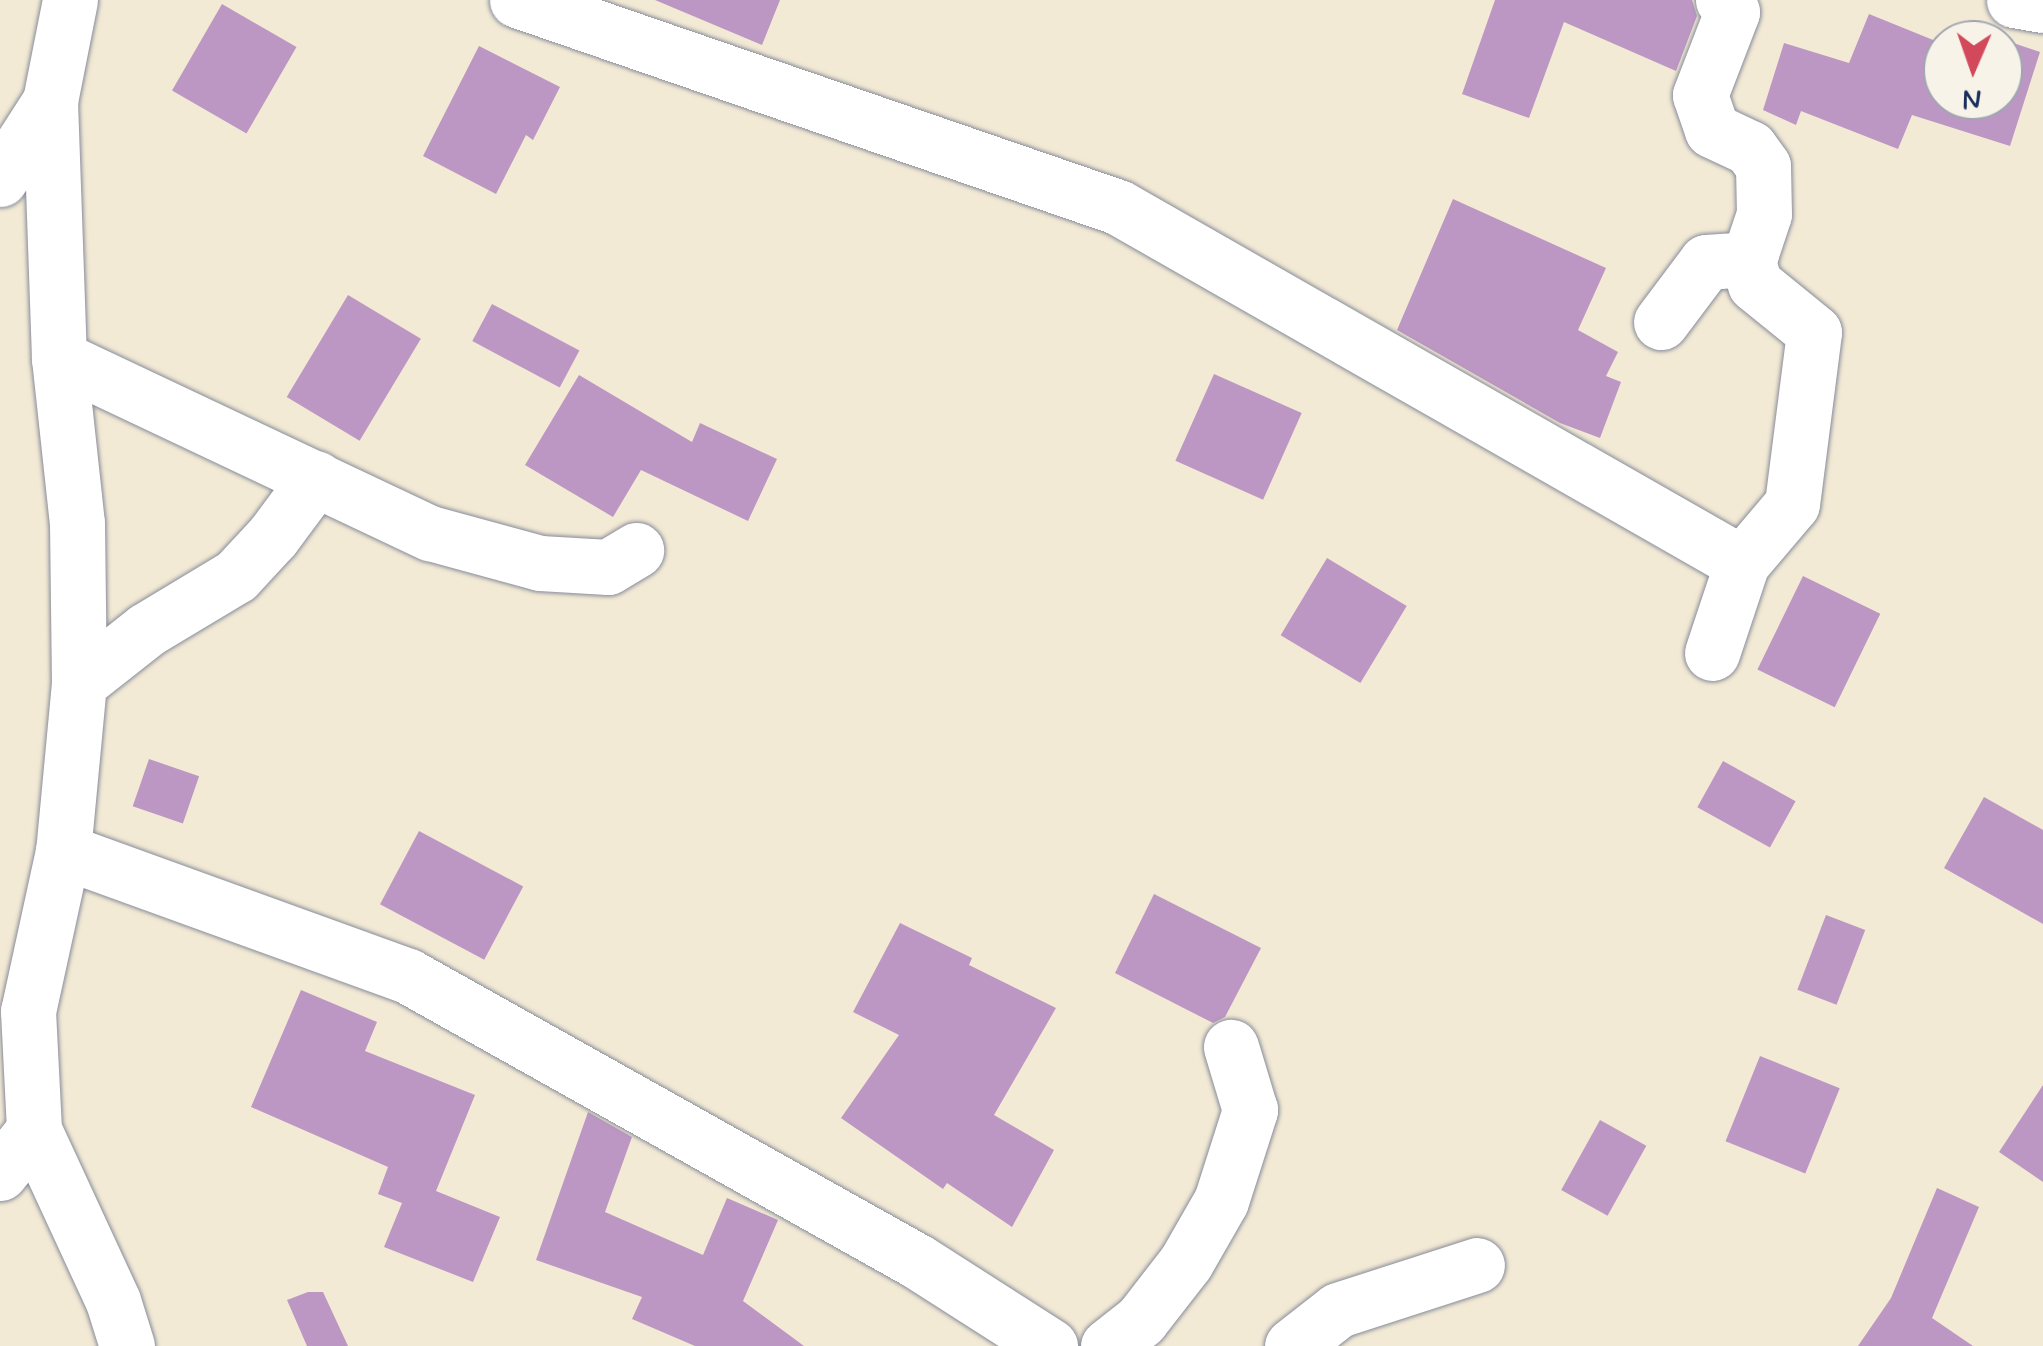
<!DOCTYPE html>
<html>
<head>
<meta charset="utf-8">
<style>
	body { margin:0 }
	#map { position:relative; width:2043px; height:1346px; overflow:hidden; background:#f3ead5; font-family:Mynerve,sans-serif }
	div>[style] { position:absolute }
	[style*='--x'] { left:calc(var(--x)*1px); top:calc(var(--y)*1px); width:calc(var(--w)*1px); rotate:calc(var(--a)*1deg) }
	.building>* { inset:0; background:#bc97c3; transform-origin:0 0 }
	.roads { filter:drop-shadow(0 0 2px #878c9a) drop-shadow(0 0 2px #878c9a) }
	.minor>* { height:55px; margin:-27.5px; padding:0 27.5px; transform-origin:27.5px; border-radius:27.5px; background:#fff }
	span { translate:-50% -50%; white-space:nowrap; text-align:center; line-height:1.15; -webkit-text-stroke:10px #f7f3e8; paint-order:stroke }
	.north { position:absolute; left:1923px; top:20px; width:100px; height:100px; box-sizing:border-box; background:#f7f3e8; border:2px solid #9fa5b1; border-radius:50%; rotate:182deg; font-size:28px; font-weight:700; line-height:40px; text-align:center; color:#1b2f5e }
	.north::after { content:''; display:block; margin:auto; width:35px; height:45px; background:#d1495b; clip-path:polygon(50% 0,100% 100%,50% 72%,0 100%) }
</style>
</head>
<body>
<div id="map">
	<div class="building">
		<i style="clip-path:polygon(655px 0,780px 0,762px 45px)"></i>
		<i style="clip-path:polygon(1495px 0,1692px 0,1697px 16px,1676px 71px,1564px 22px,1529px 118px,1462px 94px)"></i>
		<i style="left:222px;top:4px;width:86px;height:100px;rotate:30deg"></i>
		<i style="clip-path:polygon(1869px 14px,1943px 44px,1943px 100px,2003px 100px,2003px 40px,1959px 40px,1963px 26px,2040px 52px,2010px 146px,1912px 115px,1898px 149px,1801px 111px,1796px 125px,1763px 110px,1784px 43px,1849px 63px)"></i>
		<i style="clip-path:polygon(479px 46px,560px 87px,533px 140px,526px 135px,496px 194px,423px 156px)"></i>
		<i style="clip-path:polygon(1453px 199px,1606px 268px,1578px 330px,1618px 352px,1606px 376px,1621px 382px,1600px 438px,1560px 423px,1397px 330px)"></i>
		<i style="left:348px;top:295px;width:85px;height:119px;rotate:31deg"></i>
		<i style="left:492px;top:304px;width:99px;height:42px;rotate:28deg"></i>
		<i style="left:1214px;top:374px;width:96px;height:95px;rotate:24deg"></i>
		<i style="clip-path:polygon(579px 375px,692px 442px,700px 423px,777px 459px,748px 521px,641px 470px,613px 517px,525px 465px)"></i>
		<i style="left:1327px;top:558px;width:93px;height:90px;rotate:31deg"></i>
		<i style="left:1803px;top:576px;width:86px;height:104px;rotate:26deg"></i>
		<i style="left:149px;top:759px;width:53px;height:50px;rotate:19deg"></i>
		<i style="left:1723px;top:761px;width:83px;height:53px;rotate:29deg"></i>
		<i style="clip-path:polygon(1984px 797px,2043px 830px,2043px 924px,1944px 868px)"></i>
		<i style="left:419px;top:831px;width:118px;height:83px;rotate:28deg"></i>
		<i style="clip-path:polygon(1154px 894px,1261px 948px,1225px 1017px,1213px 1023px,1115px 973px)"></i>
		<i style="left:1826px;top:915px;width:42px;height:80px;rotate:21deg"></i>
		<i style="clip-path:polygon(900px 923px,972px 958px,969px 965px,1056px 1008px,994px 1115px,1054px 1150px,1012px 1227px,947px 1183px,943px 1189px,841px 1118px,899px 1035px,853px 1012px)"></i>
		<i style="clip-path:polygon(301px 990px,377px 1022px,365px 1051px,475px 1095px,436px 1191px,500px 1217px,473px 1282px,384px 1247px,402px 1203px,378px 1194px,388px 1167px,251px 1107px)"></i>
		<i style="left:1760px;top:1056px;width:86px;height:92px;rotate:22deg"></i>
		<i style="clip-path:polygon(2043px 1085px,2043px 1182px,1999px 1152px)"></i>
		<i style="clip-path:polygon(588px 1112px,632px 1137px,605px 1212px,703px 1255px,727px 1198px,778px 1220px,743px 1301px,804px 1346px,695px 1346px,632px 1319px,642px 1297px,536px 1260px)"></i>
		<i style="left:1600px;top:1120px;width:53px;height:80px;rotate:29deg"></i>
		<i style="clip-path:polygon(1937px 1188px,1979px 1207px,1932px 1318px,1973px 1346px,1858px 1346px,1891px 1298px)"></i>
		<i style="clip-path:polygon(308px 1292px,323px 1292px,348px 1346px,307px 1346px,287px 1300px)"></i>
	</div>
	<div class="roads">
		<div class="minor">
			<i style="--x:70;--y:0;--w:103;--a:101.2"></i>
			<i style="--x:50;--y:101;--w:257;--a:88"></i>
			<i style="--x:59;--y:358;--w:166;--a:83.8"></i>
			<i style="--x:77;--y:523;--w:160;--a:89.3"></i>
			<i style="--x:79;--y:683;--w:169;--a:95.4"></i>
			<i style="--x:63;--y:851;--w:164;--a:102.3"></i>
			<i style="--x:28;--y:1011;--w:119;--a:87.1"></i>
			<i style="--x:34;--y:1130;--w:188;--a:65.2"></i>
			<i style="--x:113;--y:1301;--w:47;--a:72.7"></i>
			<i style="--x:517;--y:0;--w:636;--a:19.01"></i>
			<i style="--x:1118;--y:207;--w:718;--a:29.71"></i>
			<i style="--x:2014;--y:0;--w:29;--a:10"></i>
			<i style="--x:0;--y:179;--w:93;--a:-57.3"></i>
			<i style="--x:1661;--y:322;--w:75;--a:-53.1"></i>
			<i style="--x:1706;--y:262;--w:31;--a:-4"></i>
			<i style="--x:1737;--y:260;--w:16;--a:-27"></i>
			<i style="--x:1751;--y:253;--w:41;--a:-71.6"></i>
			<i style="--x:1764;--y:214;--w:48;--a:-91.2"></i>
			<i style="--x:1763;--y:166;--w:22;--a:-126"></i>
			<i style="--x:1750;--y:148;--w:42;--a:-154.7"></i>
			<i style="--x:1712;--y:130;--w:37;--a:-109"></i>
			<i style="--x:1700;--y:95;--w:89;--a:-68.9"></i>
			<i style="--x:1732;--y:12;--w:15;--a:-127"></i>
			<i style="--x:59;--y:358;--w:410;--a:25.3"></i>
			<i style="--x:430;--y:533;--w:114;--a:15.3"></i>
			<i style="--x:540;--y:563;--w:68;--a:3.4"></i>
			<i style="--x:608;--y:567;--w:33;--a:-31"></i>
			<i style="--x:1712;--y:653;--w:95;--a:-71.6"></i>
			<i style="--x:1742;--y:563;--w:77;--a:-49.7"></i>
			<i style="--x:1792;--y:504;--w:173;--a:-82.7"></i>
			<i style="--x:1814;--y:332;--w:76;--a:-140.9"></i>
			<i style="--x:1755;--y:284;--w:29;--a:-108"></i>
			<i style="--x:79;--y:683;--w:85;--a:-38.3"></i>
			<i style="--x:146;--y:630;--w:105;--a:-31"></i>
			<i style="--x:236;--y:576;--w:54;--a:-47.2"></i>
			<i style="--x:273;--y:536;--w:72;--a:-53.4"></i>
			<i style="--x:63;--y:851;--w:367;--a:19.9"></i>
			<i style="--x:408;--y:976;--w:583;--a:29.25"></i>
			<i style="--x:917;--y:1261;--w:158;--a:32.6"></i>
			<i style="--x:0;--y:1173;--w:55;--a:-51.7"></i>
			<i style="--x:1108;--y:1346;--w:42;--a:-38.2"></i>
			<i style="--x:1141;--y:1320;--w:73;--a:-52.2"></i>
			<i style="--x:1186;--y:1262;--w:70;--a:-60.2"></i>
			<i style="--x:1221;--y:1201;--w:96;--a:-72.3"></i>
			<i style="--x:1250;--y:1110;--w:66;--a:-106.8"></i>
			<i style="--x:1292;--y:1346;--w:58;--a:-38"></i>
			<i style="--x:1338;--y:1310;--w:146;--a:-17.9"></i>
		</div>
	</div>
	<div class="north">N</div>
</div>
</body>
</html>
